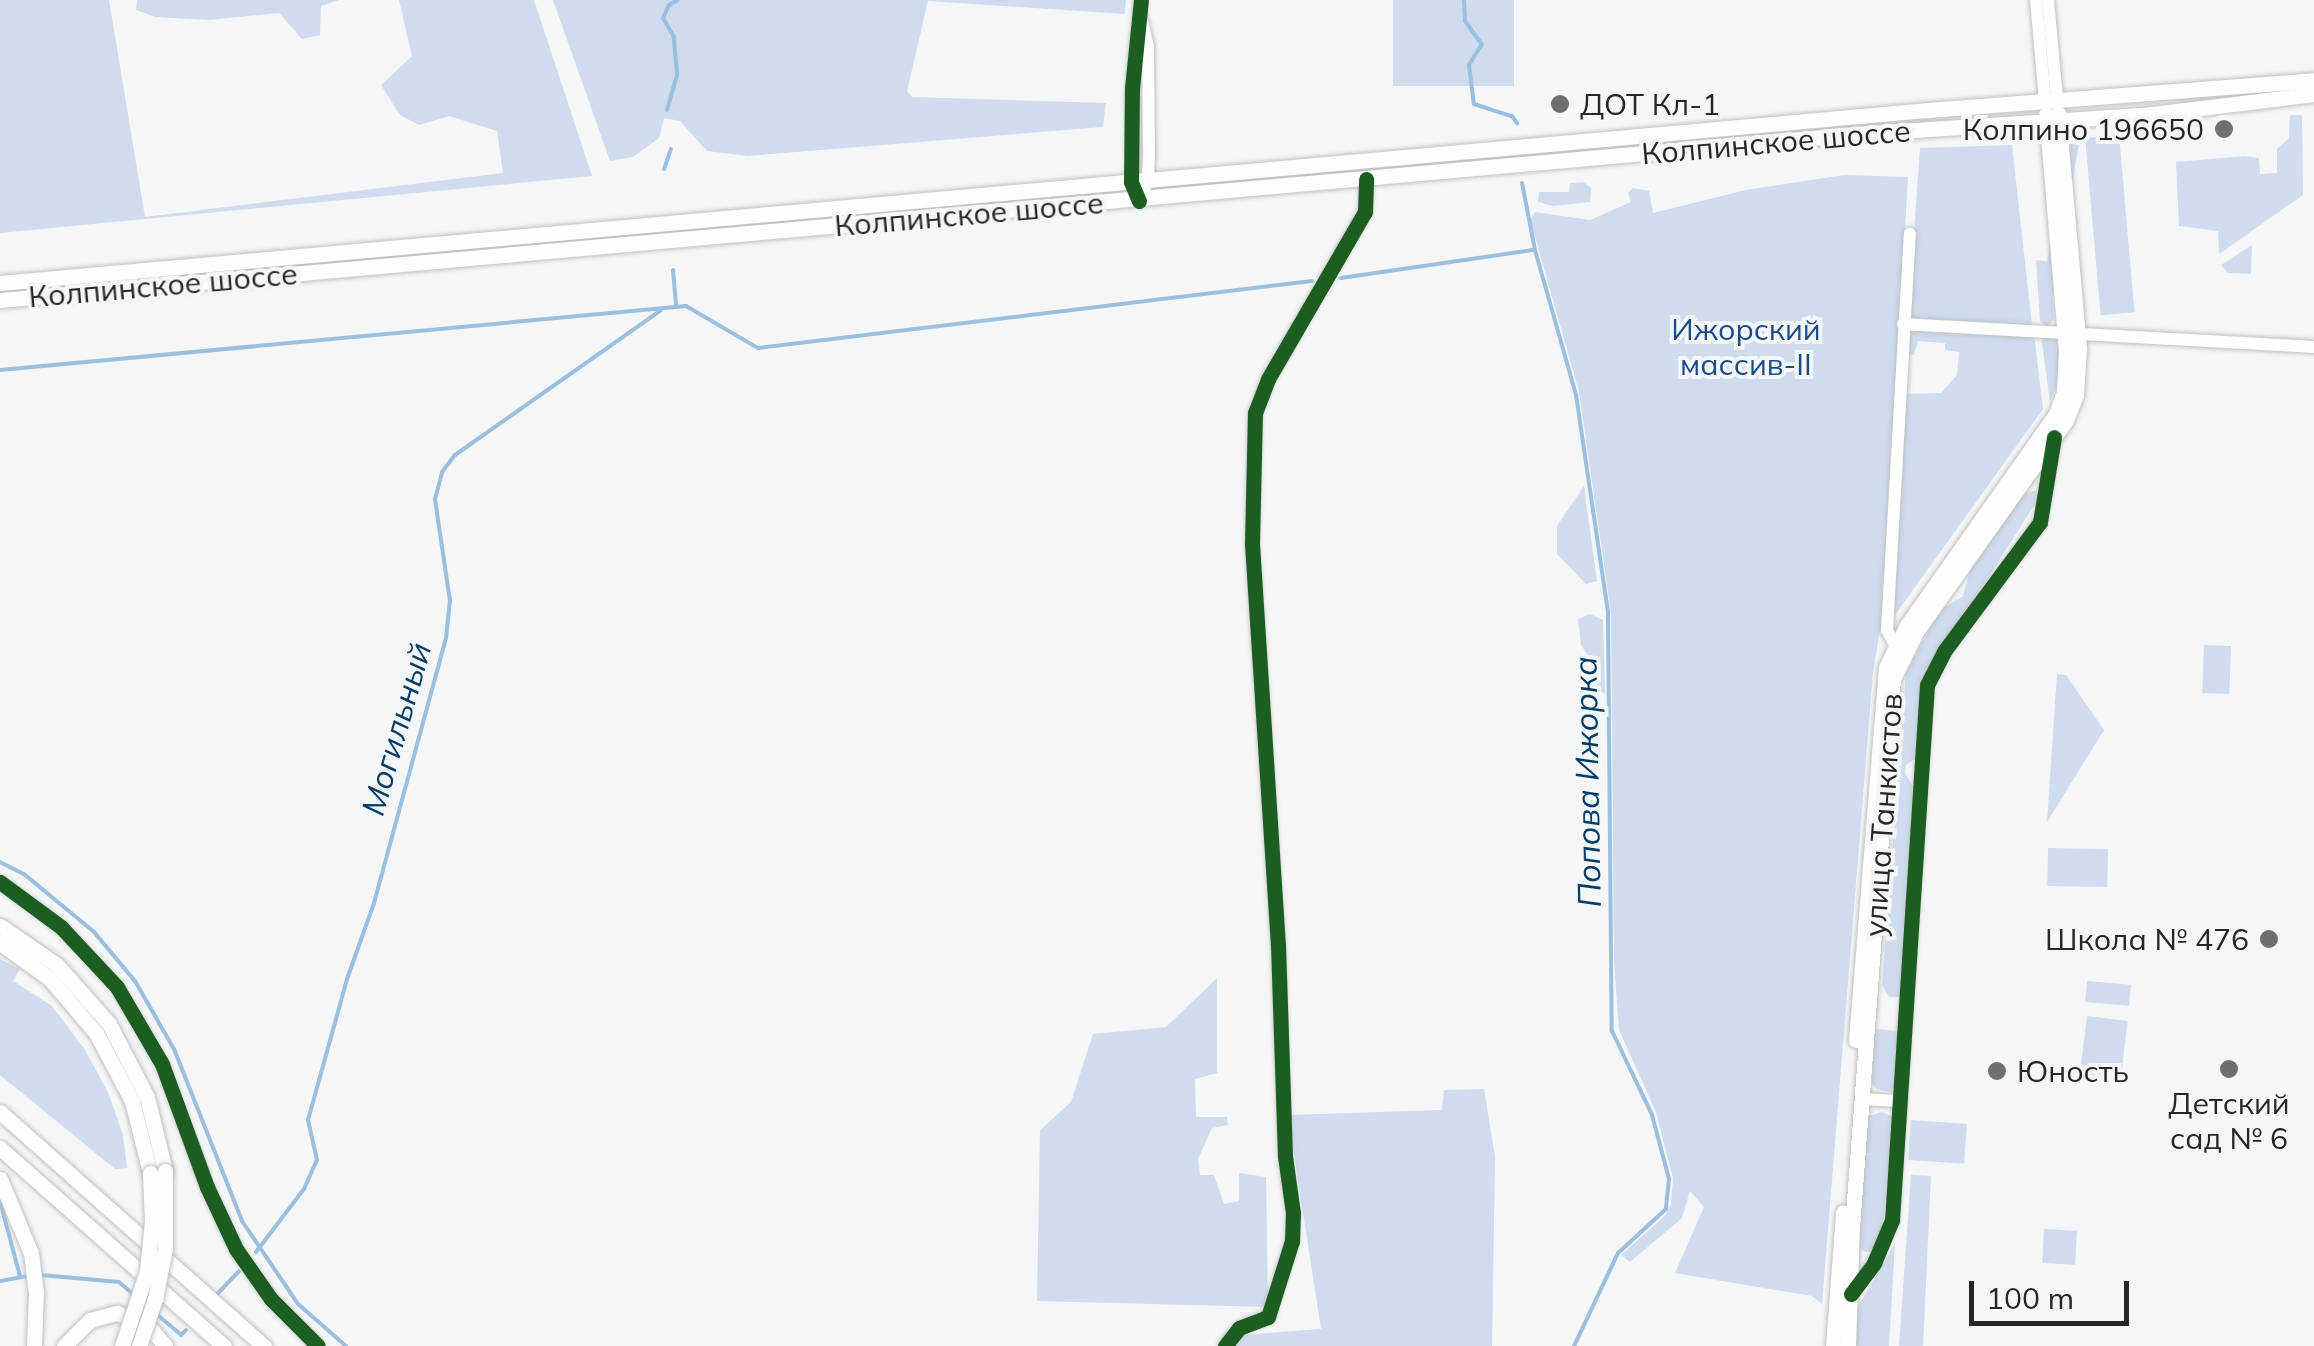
<!DOCTYPE html>
<html>
<head>
<meta charset="utf-8">
<style>
	body { margin:0 }
	#map { position:relative; width:2314px; height:1346px; overflow:hidden; background:#f5f6f7; font-family:Mulish,sans-serif }
	div>[style] { position:absolute }
	[style*='--x'] { left:calc(var(--x)*1px); top:calc(var(--y)*1px); width:calc(var(--w)*1px); rotate:calc(var(--a)*1deg) }
	.green>* { inset:0; background:#cedcee; transform-origin:0 0 }
	.stream>* { height:4px; margin:-2px; padding:0 2px; transform-origin:2px; border-radius:2px; background:#9bbfdf }
	.roads { filter:drop-shadow(0 0 2px #bfc0c1) drop-shadow(0 0 2px #bfc0c1) }
	.minor>* { height:12px; margin:-6px; padding:0 6px; transform-origin:6px; border-radius:6px; background:#fefefe }
	.major>* { height:15px; margin:-7.5px; padding:0 7.5px; transform-origin:7.5px; border-radius:7.5px; background:#fefefe }
	.bridges { filter:drop-shadow(0 0 2px #bfc0c1) drop-shadow(0 0 2px #bfc0c1) }
	.major-bridge>* { height:15px; margin:-7.5px; padding:0 7.5px; transform-origin:7.5px; border-radius:7.5px; background:#fefefe }
	.cycleway>* { height:15px; margin:-7.5px; padding:0 7.5px; transform-origin:7.5px; border-radius:7.5px; background:#1b5e20 }
	.dots>* { width:28px; height:28px; translate:-50% -50%; box-sizing:border-box; border:5px solid #f4f6f8; border-radius:50% }
	span { translate:-50% -50%; white-space:nowrap; text-align:center; line-height:1.15; -webkit-text-stroke:8px #f4f6f8; paint-order:stroke }
	.poi-label { font-size:30px; color:#262627 }
	.left { translate:0 -50%; text-align:left }
	.right { translate:-100% -50%; text-align:right }
	.street-label { font-size:30px; color:#262627 }
	.park-label { font-size:30px; color:#184b88 }
	.water-label { font-size:32px; color:#003c67; font-style:italic }
	.scale { position:absolute; left:1969px; top:1281px; width:160px; height:45px; box-sizing:border-box; border:5px solid #262627; border-top:0; padding-left:12px; font-size:30px; line-height:35px; white-space:nowrap; color:#262627; -webkit-text-stroke:8px #f4f6f8; paint-order:stroke }
</style>
</head>
<body>
<div id="map">
	<div class="green">
		<i style="clip-path:polygon(0 0,109px 0,145px 217px,503px 173px,497px 131px,449px 116px,419px 125px,400px 115px,381px 85px,412px 56px,399px 0,534px 0,592px 176px,0 233px)"></i>
		<i style="clip-path:polygon(137px 0,339px 0,321px 6px,320px 35px,302px 39px,279px 13px,208px 20px,156px 17px,136px 10px)"></i>
		<i style="clip-path:polygon(553px 0,1126px 0,1125px 14px,928px 1px,907px 91px,912px 97px,1106px 103px,1103px 127px,748px 156px,707px 151px,680px 121px,664px 118px,659px 138px,633px 157px,610px 161px)"></i>
		<i style="left:1393px;top:0;width:121px;height:86px"></i>
		<i style="clip-path:polygon(2290px 115px,2302px 115px,2303px 195px,2219px 254px,2218px 231px,2179px 226px,2176px 162px,2245px 156px,2259px 158px,2260px 174px,2277px 173px,2277px 149px,2289px 138px)"></i>
		<i style="left:2119px;top:135px;width:178px;height:34px;rotate:85deg"></i>
		<i style="left:2068px;top:143px;width:11px;height:165px;rotate:10deg"></i>
		<i style="clip-path:polygon(2012px 145px,2032px 325px,1908px 318px,1920px 148px)"></i>
		<i style="clip-path:polygon(1844px 175px,1908px 177px,1884px 605px,1873px 672px,1822px 1304px,1812px 1296px,1675px 1273px,1704px 1207px,1690px 1191px,1682px 1218px,1630px 1262px,1621px 1255px,1665px 1216px,1671px 1204px,1673px 1178px,1656px 1112px,1619px 1030px,1614px 961px,1611px 613px,1579px 392px,1530px 219px,1535px 212px,1590px 220px,1631px 202px,1628px 193px,1633px 188px,1649px 191px,1653px 213px,1746px 190px)"></i>
		<i style="clip-path:polygon(1583px 182px,1591px 188px,1590px 202px,1553px 206px,1538px 202px,1539px 192px,1569px 192px,1570px 183px)"></i>
		<i style="clip-path:polygon(2252px 245px,2251px 274px,2228px 273px,2221px 265px)"></i>
		<i style="clip-path:polygon(2036px 260px,2050px 262px,2054px 319px,2048px 327px,2040px 321px)"></i>
		<i style="clip-path:polygon(1918px 328px,2034px 334px,2043px 409px,1890px 622px,1904px 394px,1941px 393px,1957px 375px,1959px 352px,1945px 350px,1945px 343px,1918px 341px,1914px 355px,1904px 354px,1906px 339px)"></i>
		<i style="clip-path:polygon(2041px 336px,2057px 336px,2059px 379px,2050px 402px)"></i>
		<i style="clip-path:polygon(1584px 486px,1597px 581px,1586px 584px,1557px 554px,1557px 526px)"></i>
		<i style="clip-path:polygon(2037px 490px,2035px 504px,1925px 677px,1920px 755px,1906px 765px,1905px 773px,1914px 788px,1901px 997px,1889px 997px,1882px 985px,1906px 672px,1940px 610px,1963px 596px,1972px 564px,2023px 494px)"></i>
		<i style="clip-path:polygon(1590px 614px,1603px 620px,1605px 694px,1597px 689px,1592px 661px,1581px 645px,1578px 619px)"></i>
		<i style="left:2204px;top:645px;width:27px;height:48px;rotate:2deg"></i>
		<i style="clip-path:polygon(2057px 674px,2066px 675px,2104px 730px,2047px 822px)"></i>
		<i style="left:2048px;top:848px;width:60px;height:38px;rotate:1deg"></i>
		<i style="clip-path:polygon(0 959px,20px 969px,13px 981px,52px 1006px,85px 1050px,108px 1092px,123px 1135px,127px 1168px,115px 1169px,0 1075px)"></i>
		<i style="clip-path:polygon(1217px 978px,1217px 1073px,1195px 1079px,1196px 1117px,1227px 1117px,1228px 1125px,1212px 1128px,1198px 1159px,1200px 1175px,1214px 1175px,1224px 1204px,1239px 1201px,1239px 1173px,1266px 1177px,1268px 1307px,1037px 1301px,1040px 1130px,1071px 1102px,1093px 1034px,1166px 1027px)"></i>
		<i style="left:2087px;top:981px;width:44px;height:21px;rotate:5deg"></i>
		<i style="left:2087px;top:1016px;width:41px;height:61px;rotate:7deg"></i>
		<i style="clip-path:polygon(1875px 1029px,1898px 1031px,1895px 1086px,1890px 1092px,1876px 1089px,1872px 1083px)"></i>
		<i style="clip-path:polygon(1484px 1089px,1495px 1157px,1492px 1346px,1237px 1346px,1242px 1335px,1321px 1329px,1288px 1115px,1442px 1110px,1444px 1090px)"></i>
		<i style="clip-path:polygon(1882px 1112px,1893px 1117px,1883px 1224px,1872px 1252px,1866px 1252px,1857px 1247px,1868px 1116px)"></i>
		<i style="left:1911px;top:1120px;width:56px;height:40px;rotate:4deg"></i>
		<i style="clip-path:polygon(1911px 1175px,1931px 1176px,1923px 1346px,1899px 1346px)"></i>
		<i style="left:2044px;top:1229px;width:33px;height:34px;rotate:3deg"></i>
		<i style="clip-path:polygon(1895px 1244px,1889px 1346px,1855px 1346px,1857px 1308px)"></i>
	</div>
	<div class="stream">
		<i style="--x:1464;--y:0;--w:21;--a:87"></i>
		<i style="--x:1465;--y:21;--w:29;--a:54"></i>
		<i style="--x:1482;--y:44;--w:25;--a:122"></i>
		<i style="--x:1469;--y:65;--w:39;--a:83"></i>
		<i style="--x:1474;--y:104;--w:40;--a:18"></i>
		<i style="--x:1512;--y:116;--w:9;--a:54"></i>
		<i style="--x:667;--y:110;--w:37;--a:-74"></i>
		<i style="--x:677;--y:74;--w:37;--a:-95"></i>
		<i style="--x:674;--y:37;--w:22;--a:-120"></i>
		<i style="--x:663;--y:18;--w:14;--a:-65"></i>
		<i style="--x:669;--y:5;--w:10;--a:-29"></i>
		<i style="--x:664;--y:169;--w:21;--a:-71"></i>
		<i style="--x:1522;--y:183;--w:68;--a:79"></i>
		<i style="--x:1535;--y:250;--w:151;--a:74.2"></i>
		<i style="--x:1576;--y:395;--w:220;--a:81.6"></i>
		<i style="--x:1608;--y:613;--w:418;--a:89.5"></i>
		<i style="--x:1612;--y:1031;--w:93;--a:64.5"></i>
		<i style="--x:1652;--y:1115;--w:66;--a:75.1"></i>
		<i style="--x:1669;--y:1179;--w:30;--a:96"></i>
		<i style="--x:1666;--y:1209;--w:65;--a:137.5"></i>
		<i style="--x:1618;--y:1253;--w:103;--a:115.3"></i>
		<i style="--x:673;--y:270;--w:37;--a:85"></i>
		<i style="--x:1341;--y:278;--w:195;--a:-8.3"></i>
		<i style="--x:0;--y:370;--w:689;--a:-5.33"></i>
		<i style="--x:686;--y:306;--w:83;--a:30.3"></i>
		<i style="--x:758;--y:348;--w:558;--a:-6.9"></i>
		<i style="--x:0;--y:862;--w:27;--a:27"></i>
		<i style="--x:24;--y:874;--w:91;--a:39.6"></i>
		<i style="--x:94;--y:932;--w:64;--a:50.1"></i>
		<i style="--x:135;--y:981;--w:78;--a:60.2"></i>
		<i style="--x:174;--y:1049;--w:185;--a:68.4"></i>
		<i style="--x:242;--y:1221;--w:100;--a:56"></i>
		<i style="--x:298;--y:1304;--w:64;--a:41.2"></i>
		<i style="--x:0;--y:1201;--w:78;--a:75.1"></i>
		<i style="--x:256;--y:1252;--w:79;--a:-52.7"></i>
		<i style="--x:304;--y:1189;--w:32;--a:-66"></i>
		<i style="--x:317;--y:1160;--w:41;--a:-102.7"></i>
		<i style="--x:308;--y:1120;--w:146;--a:-74.5"></i>
		<i style="--x:347;--y:979;--w:81;--a:-70.4"></i>
		<i style="--x:374;--y:903;--w:275;--a:-74.8"></i>
		<i style="--x:446;--y:638;--w:37;--a:-84"></i>
		<i style="--x:450;--y:601;--w:103;--a:-98.4"></i>
		<i style="--x:435;--y:499;--w:28;--a:-75"></i>
		<i style="--x:442;--y:472;--w:21;--a:-53"></i>
		<i style="--x:455;--y:455;--w:251;--a:-35.1"></i>
		<i style="--x:41;--y:1275;--w:78;--a:5.1"></i>
		<i style="--x:119;--y:1282;--w:21;--a:41"></i>
		<i style="--x:0;--y:1281;--w:28;--a:-10"></i>
		<i style="--x:218;--y:1293;--w:30;--a:-46"></i>
		<i style="--x:154;--y:1312;--w:35;--a:40"></i>
		<i style="--x:181;--y:1335;--w:7;--a:-45"></i>
	</div>
	<div class="roads">
		<div class="minor">
			<i style="--x:2036;--y:0;--w:101;--a:84.9"></i>
			<i style="--x:2048;--y:0;--w:99;--a:84.8"></i>
			<i style="--x:1133;--y:186;--w:98;--a:-90.6"></i>
			<i style="--x:1132;--y:88;--w:88;--a:-84.2"></i>
			<i style="--x:1139;--y:201;--w:22;--a:-66"></i>
			<i style="--x:1148;--y:181;--w:24;--a:-88"></i>
			<i style="--x:1149;--y:157;--w:110;--a:-90.5"></i>
			<i style="--x:1148;--y:47;--w:26;--a:-103"></i>
			<i style="--x:1903;--y:324;--w:412;--a:3.2"></i>
			<i style="--x:1895;--y:645;--w:17;--a:-118"></i>
			<i style="--x:1887;--y:630;--w:397;--a:-86.7"></i>
			<i style="--x:0;--y:882;--w:76;--a:36.4"></i>
			<i style="--x:61;--y:927;--w:82;--a:47"></i>
			<i style="--x:117;--y:987;--w:89;--a:59.7"></i>
			<i style="--x:162;--y:1064;--w:131;--a:69.9"></i>
			<i style="--x:207;--y:1187;--w:68;--a:64.9"></i>
			<i style="--x:236;--y:1249;--w:61;--a:55"></i>
			<i style="--x:271;--y:1299;--w:66;--a:45"></i>
			<i style="--x:1861;--y:1099;--w:37;--a:3"></i>
			<i style="--x:1851;--y:1294;--w:39;--a:-53"></i>
			<i style="--x:1874;--y:1263;--w:47;--a:-67.3"></i>
			<i style="--x:1892;--y:1220;--w:536;--a:-86.26"></i>
			<i style="--x:1927;--y:685;--w:39;--a:-63"></i>
			<i style="--x:1945;--y:650;--w:159;--a:-53.4"></i>
			<i style="--x:2040;--y:522;--w:86;--a:-80.6"></i>
			<i style="--x:1225;--y:1346;--w:23;--a:-52"></i>
			<i style="--x:1239;--y:1328;--w:31;--a:-21"></i>
			<i style="--x:1268;--y:1317;--w:80;--a:-72.5"></i>
			<i style="--x:1292;--y:1241;--w:28;--a:-88"></i>
			<i style="--x:1293;--y:1213;--w:58;--a:-98"></i>
			<i style="--x:1285;--y:1156;--w:210;--a:-91.9"></i>
			<i style="--x:1278;--y:946;--w:403;--a:-93.7"></i>
			<i style="--x:1252;--y:544;--w:131;--a:-88.7"></i>
			<i style="--x:1255;--y:413;--w:36;--a:-69"></i>
			<i style="--x:1268;--y:379;--w:193;--a:-59.9"></i>
			<i style="--x:1365;--y:212;--w:33;--a:-88"></i>
		</div>
		<div class="major">
			<i style="--x:0;--y:283;--w:1936;--a:-5.13"></i>
			<i style="--x:1928;--y:110;--w:387;--a:-4.4"></i>
			<i style="--x:0;--y:300;--w:1862;--a:-5.11"></i>
			<i style="--x:1855;--y:134;--w:290;--a:-3.8"></i>
			<i style="--x:2144;--y:115;--w:171;--a:-7"></i>
			<i style="--x:0;--y:926;--w:69;--a:34.4"></i>
			<i style="--x:57;--y:965;--w:79;--a:48.6"></i>
			<i style="--x:109;--y:1024;--w:82;--a:62.5"></i>
			<i style="--x:147;--y:1097;--w:76;--a:76.3"></i>
			<i style="--x:0;--y:943;--w:60;--a:35.5"></i>
			<i style="--x:49;--y:978;--w:72;--a:49.5"></i>
			<i style="--x:96;--y:1033;--w:77;--a:62.1"></i>
			<i style="--x:132;--y:1101;--w:74;--a:76"></i>
			<i style="--x:1856;--y:1040;--w:374;--a:-85.4"></i>
			<i style="--x:1886;--y:667;--w:47;--a:-63.4"></i>
			<i style="--x:1907;--y:625;--w:258;--a:-54.8"></i>
			<i style="--x:2056;--y:414;--w:23;--a:-70"></i>
			<i style="--x:2064;--y:392;--w:42;--a:-87.3"></i>
			<i style="--x:2066;--y:350;--w:237;--a:-94.8"></i>
			<i style="--x:0;--y:1112;--w:353;--a:41.6"></i>
			<i style="--x:0;--y:1148;--w:299;--a:41.5"></i>
			<i style="--x:0;--y:1179;--w:80;--a:67.3"></i>
			<i style="--x:31;--y:1253;--w:38;--a:83"></i>
			<i style="--x:36;--y:1291;--w:55;--a:92.1"></i>
			<i style="--x:64;--y:1346;--w:37;--a:-45"></i>
			<i style="--x:90;--y:1320;--w:28;--a:-15"></i>
			<i style="--x:117;--y:1313;--w:31;--a:19"></i>
			<i style="--x:146;--y:1323;--w:30;--a:50"></i>
			<i style="--x:1833;--y:1346;--w:134;--a:-85.7"></i>
			<i style="--x:1848;--y:1346;--w:118;--a:-88.1"></i>
			<i style="--x:1852;--y:1228;--w:551;--a:-85.73"></i>
			<i style="--x:1893;--y:679;--w:52;--a:-63.9"></i>
			<i style="--x:1916;--y:632;--w:260;--a:-54.7"></i>
			<i style="--x:2066;--y:420;--w:27;--a:-68"></i>
			<i style="--x:2076;--y:395;--w:47;--a:-86.3"></i>
			<i style="--x:2079;--y:348;--w:236;--a:-95.1"></i>
		</div>
	</div>
	<div class="bridges">
		<div class="major-bridge">
			<i style="--x:122;--y:1346;--w:79;--a:-71.6"></i>
			<i style="--x:147;--y:1271;--w:49;--a:-84.2"></i>
			<i style="--x:152;--y:1222;--w:49;--a:-92.3"></i>
			<i style="--x:139;--y:1346;--w:50;--a:-71.2"></i>
			<i style="--x:155;--y:1299;--w:52;--a:-78.9"></i>
			<i style="--x:165;--y:1248;--w:77;--a:-90"></i>
		</div>
	</div>
	<div class="cycleway">
		<i style="--x:1139;--y:201;--w:21;--a:-113"></i>
		<i style="--x:1131;--y:182;--w:94;--a:-89.4"></i>
		<i style="--x:1132;--y:88;--w:88;--a:-84.2"></i>
		<i style="--x:0;--y:882;--w:76;--a:36.4"></i>
		<i style="--x:61;--y:927;--w:82;--a:47"></i>
		<i style="--x:117;--y:987;--w:89;--a:59.7"></i>
		<i style="--x:162;--y:1064;--w:131;--a:69.9"></i>
		<i style="--x:207;--y:1187;--w:68;--a:64.9"></i>
		<i style="--x:236;--y:1249;--w:61;--a:55"></i>
		<i style="--x:271;--y:1299;--w:66;--a:45"></i>
		<i style="--x:1851;--y:1294;--w:39;--a:-53"></i>
		<i style="--x:1874;--y:1263;--w:47;--a:-67.3"></i>
		<i style="--x:1892;--y:1220;--w:536;--a:-86.26"></i>
		<i style="--x:1927;--y:685;--w:39;--a:-63"></i>
		<i style="--x:1945;--y:650;--w:159;--a:-53.4"></i>
		<i style="--x:2040;--y:522;--w:86;--a:-80.6"></i>
		<i style="--x:1225;--y:1346;--w:23;--a:-52"></i>
		<i style="--x:1239;--y:1328;--w:31;--a:-21"></i>
		<i style="--x:1268;--y:1317;--w:80;--a:-72.5"></i>
		<i style="--x:1292;--y:1241;--w:28;--a:-88"></i>
		<i style="--x:1293;--y:1213;--w:58;--a:-98"></i>
		<i style="--x:1285;--y:1156;--w:210;--a:-91.9"></i>
		<i style="--x:1278;--y:946;--w:403;--a:-93.7"></i>
		<i style="--x:1252;--y:544;--w:131;--a:-88.7"></i>
		<i style="--x:1255;--y:413;--w:36;--a:-69"></i>
		<i style="--x:1268;--y:379;--w:193;--a:-59.9"></i>
		<i style="--x:1365;--y:212;--w:33;--a:-88"></i>
	</div>
	<div class="dots">
		<i style="left:1560px;top:104px;background:#6e6f70"></i>
		<i style="left:2224px;top:129px;background:#6e6f70"></i>
		<i style="left:2269px;top:939px;background:#6e6f70"></i>
		<i style="left:2229px;top:1069px;background:#6e6f70"></i>
		<i style="left:1997px;top:1071px;background:#6e6f70"></i>
	</div>
	<div class="poi-label">
		<span class="left" style="left:1580px;top:104px">ДОТ Кл-1</span>
		<span class="right" style="left:2204px;top:129px">Колпино 196650</span>
		<span class="right" style="left:2249px;top:939px">Школа № 476</span>
		<span class="left" style="left:2017px;top:1071px">Юность</span>
		<span style="left:2229px;top:1120px">Детский<br>сад № 6</span>
	</div>
	<div class="street-label">
		<span style="left:1776px;top:142px;rotate:-5deg">Колпинское шоссе</span>
		<span style="left:969px;top:214px;rotate:-5deg">Колпинское шоссе</span>
		<span style="left:163px;top:285px;rotate:-5deg">Колпинское шоссе</span>
		<span style="left:1883px;top:815px;rotate:-86deg">улица Танкистов</span>
	</div>
	<div class="park-label">
		<span style="left:1746px;top:346px">Ижорский<br>массив-II</span>
	</div>
	<div class="water-label">
		<span style="left:396px;top:729px;rotate:-74deg">Могильный</span>
		<span style="left:1587px;top:782px;rotate:-91deg">Попова Ижорка</span>
	</div>
	<div class="scale">100 m</div>
</div>
</body>
</html>
